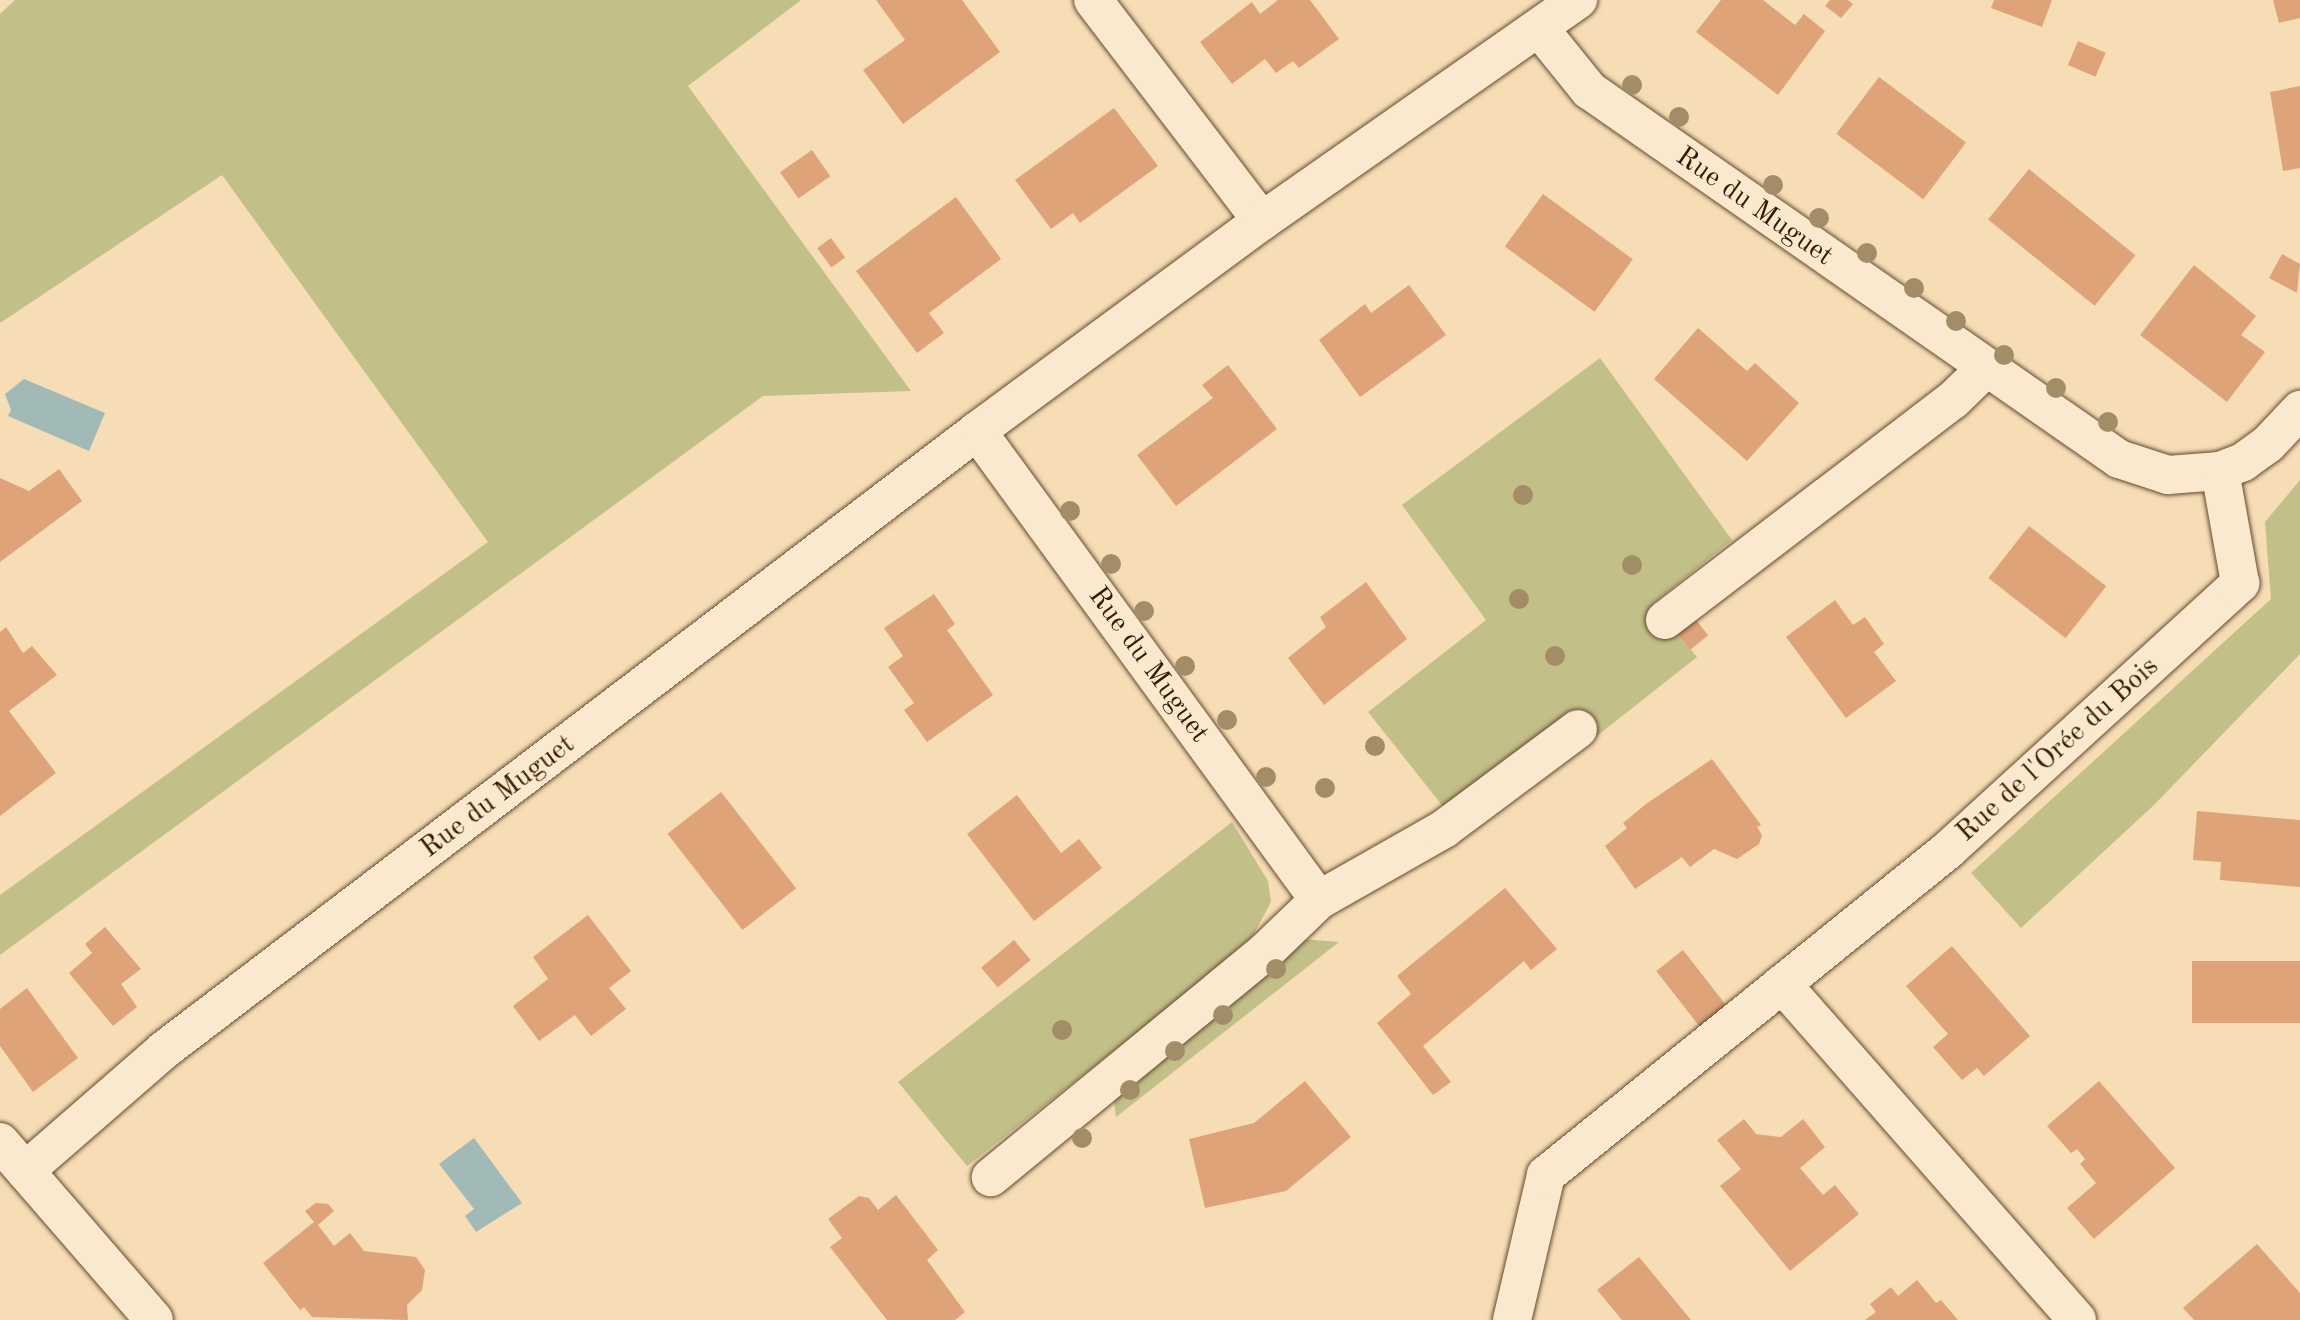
<!DOCTYPE html>
<html>
<head>
<meta charset="utf-8">
<style>
	body { margin:0 }
	#map { position:relative; width:2300px; height:1320px; overflow:hidden; background:#f7ddb5; font-family:"Old Standard TT",serif }
	div>[style] { position:absolute }
	[style*='--x'] { left:calc(var(--x)*1px); top:calc(var(--y)*1px); width:calc(var(--w)*1px); rotate:calc(var(--a)*1deg) }
	.green>* { inset:0; background:#c3bf89 }
	.water>* { inset:0; background:#a1bab7 }
	.building>* { inset:0; background:#dea379; transform-origin:0 0 }
	.roads { filter:drop-shadow(0 0 2px #644a2f) drop-shadow(0 0 2px #644a2f) }
	.street>* { height:38px; margin:-19px; padding:0 19px; transform-origin:19px; border-radius:19px; background:#fae9cf }
	.trees>* { width:20px; height:20px; margin:-10px; border-radius:50%; background:#a38d69 }
	span { translate:-50% -50%; white-space:nowrap; text-align:center; line-height:1.15; -webkit-text-stroke:5px #fae9cf; paint-order:stroke }
	.street-label { font-size:28px; color:#331902 }
</style>
</head>
<body>
<div id="map">
	<div class="green">
		<i style="clip-path:polygon(15px 0,801px 0,688px 86px,911px 391px,763px 396px,0 955px,0 895px,488px 542px,222px 175px,0 323px,0 14px)"></i>
		<i style="clip-path:polygon(1600px 358px,1732px 540px,1652px 604px,1697px 657px,1588px 743px,1449px 814px,1368px 712px,1486px 620px,1402px 505px)"></i>
		<i style="clip-path:polygon(2300px 480px,2300px 654px,2154px 805px,2021px 928px,1971px 873px,2271px 599px,2265px 522px)"></i>
		<i style="clip-path:polygon(1232px 822px,1268px 881px,1271px 902px,1252px 937px,1231px 959px,967px 1166px,898px 1082px)"></i>
		<i style="clip-path:polygon(1302px 939px,1339px 942px,1116px 1117px,1114px 1101px,1121px 1084px)"></i>
	</div>
	<div class="water">
		<i style="clip-path:polygon(24px 379px,105px 413px,89px 451px,8px 416px,11px 410px,5px 394px)"></i>
		<i style="clip-path:polygon(474px 1138px,522px 1203px,476px 1232px,465px 1216px,474px 1209px,439px 1164px)"></i>
	</div>
	<div class="building">
		<i style="clip-path:polygon(876px 0,962px 0,1000px 52px,903px 124px,863px 70px,905px 40px)"></i>
		<i style="clip-path:polygon(1278px 0,1310px 0,1339px 39px,1299px 68px,1293px 61px,1276px 73px,1265px 59px,1232px 84px,1200px 42px,1252px 2px,1260px 14px)"></i>
		<i style="clip-path:polygon(1721px 0,1763px 0,1795px 25px,1804px 14px,1825px 31px,1778px 95px,1696px 32px)"></i>
		<i style="clip-path:polygon(1830px 0,1848px 0,1853px 4px,1841px 18px,1825px 6px)"></i>
		<i style="clip-path:polygon(1994px 0,2052px 0,2042px 27px,1991px 8px)"></i>
		<i style="clip-path:polygon(2273px 0,2300px 0,2300px 18px,2279px 23px)"></i>
		<i style="left:2078px;top:41px;width:30px;height:26px;rotate:23deg"></i>
		<i style="left:1879px;top:77px;width:109px;height:71px;rotate:37deg"></i>
		<i style="clip-path:polygon(2300px 86px,2300px 168px,2283px 171px,2270px 92px)"></i>
		<i style="clip-path:polygon(1114px 108px,1158px 166px,1080px 223px,1073px 213px,1051px 229px,1015px 180px)"></i>
		<i style="left:812px;top:150px;width:32px;height:39px;rotate:55deg"></i>
		<i style="left:2029px;top:169px;width:137px;height:65px;rotate:39deg"></i>
		<i style="left:1543px;top:194px;width:111px;height:65px;rotate:36deg"></i>
		<i style="clip-path:polygon(956px 197px,1001px 259px,929px 313px,944px 333px,917px 353px,856px 271px)"></i>
		<i style="left:831px;top:238px;width:24px;height:17px;rotate:54deg"></i>
		<i style="clip-path:polygon(2282px 254px,2300px 264px,2297px 293px,2269px 278px)"></i>
		<i style="clip-path:polygon(2194px 265px,2256px 316px,2241px 335px,2265px 352px,2227px 402px,2140px 335px)"></i>
		<i style="clip-path:polygon(1409px 285px,1446px 335px,1360px 397px,1319px 340px,1365px 304px,1371px 313px)"></i>
		<i style="clip-path:polygon(1698px 328px,1747px 371px,1755px 363px,1799px 403px,1747px 461px,1654px 379px)"></i>
		<i style="clip-path:polygon(1228px 365px,1277px 429px,1176px 506px,1137px 455px,1213px 398px,1202px 385px)"></i>
		<i style="clip-path:polygon(59px 469px,82px 501px,0 562px,0 478px,29px 491px)"></i>
		<i style="left:2029px;top:526px;width:98px;height:66px;rotate:38deg"></i>
		<i style="clip-path:polygon(1366px 582px,1407px 639px,1324px 705px,1288px 658px,1326px 627px,1320px 617px)"></i>
		<i style="clip-path:polygon(934px 594px,955px 624px,947px 630px,993px 695px,927px 742px,904px 710px,914px 703px,888px 667px,903px 656px,884px 628px)"></i>
		<i style="clip-path:polygon(1835px 600px,1853px 625px,1865px 617px,1884px 644px,1874px 652px,1896px 681px,1846px 718px,1786px 637px)"></i>
		<i style="left:1695px;top:619px;width:21px;height:23px;rotate:51deg"></i>
		<i style="clip-path:polygon(6px 627px,23px 653px,32px 646px,57px 675px,9px 711px,56px 773px,0 816px,0 632px)"></i>
		<i style="clip-path:polygon(1712px 759px,1761px 825px,1757px 827px,1762px 835px,1759px 844px,1737px 859px,1714px 849px,1690px 867px,1682px 857px,1635px 889px,1605px 846px,1627px 828px,1623px 823px,1646px 804px)"></i>
		<i style="left:721px;top:792px;width:122px;height:68px;rotate:52deg"></i>
		<i style="clip-path:polygon(1017px 795px,1061px 853px,1079px 839px,1102px 868px,1034px 921px,967px 834px)"></i>
		<i style="clip-path:polygon(2197px 811px,2300px 820px,2300px 887px,2220px 880px,2221px 862px,2193px 860px)"></i>
		<i style="clip-path:polygon(1505px 888px,1557px 949px,1531px 970px,1524px 961px,1423px 1046px,1451px 1082px,1433px 1095px,1377px 1023px,1411px 994px,1397px 976px)"></i>
		<i style="clip-path:polygon(588px 915px,631px 971px,609px 988px,626px 1009px,591px 1036px,575px 1015px,539px 1041px,513px 1006px,548px 979px,533px 957px)"></i>
		<i style="clip-path:polygon(105px 927px,141px 969px,121px 984px,137px 1007px,113px 1026px,69px 973px,92px 953px,85px 944px)"></i>
		<i style="left:1014px;top:940px;width:26px;height:43px;rotate:50deg"></i>
		<i style="clip-path:polygon(1952px 946px,2030px 1036px,1984px 1076px,1977px 1068px,1962px 1080px,1933px 1047px,1948px 1034px,1906px 986px)"></i>
		<i style="left:1683px;top:950px;width:71px;height:34px;rotate:52deg"></i>
		<i style="left:2192px;top:961px;width:108px;height:62px"></i>
		<i style="clip-path:polygon(27px 988px,78px 1058px,33px 1092px,0 1046px,0 1009px)"></i>
		<i style="clip-path:polygon(1305px 1081px,1351px 1137px,1286px 1191px,1205px 1208px,1189px 1139px,1254px 1123px)"></i>
		<i style="clip-path:polygon(2099px 1081px,2175px 1168px,2094px 1239px,2067px 1208px,2096px 1183px,2080px 1164px,2085px 1159px,2077px 1149px,2071px 1153px,2047px 1126px)"></i>
		<i style="clip-path:polygon(1744px 1119px,1756px 1134px,1781px 1137px,1803px 1119px,1825px 1147px,1800px 1168px,1823px 1195px,1835px 1185px,1859px 1214px,1790px 1271px,1720px 1186px,1741px 1169px,1717px 1140px)"></i>
		<i style="clip-path:polygon(896px 1195px,938px 1250px,927px 1260px,965px 1312px,955px 1320px,887px 1320px,830px 1247px,842px 1238px,828px 1219px,859px 1196px,869px 1198px,878px 1210px)"></i>
		<i style="clip-path:polygon(316px 1203px,328px 1204px,334px 1211px,318px 1225px,334px 1246px,350px 1233px,364px 1251px,416px 1257px,425px 1270px,422px 1290px,407px 1305px,408px 1320px,312px 1317px,304px 1307px,300px 1310px,263px 1263px,314px 1222px,305px 1211px)"></i>
		<i style="clip-path:polygon(2257px 1244px,2300px 1293px,2300px 1320px,2194px 1320px,2183px 1308px)"></i>
		<i style="clip-path:polygon(1639px 1257px,1691px 1320px,1622px 1320px,1597px 1290px)"></i>
		<i style="clip-path:polygon(1917px 1280px,1936px 1303px,1941px 1300px,1958px 1320px,1865px 1320px,1876px 1312px,1870px 1304px,1891px 1287px,1898px 1296px)"></i>
	</div>
	<div class="roads">
		<div class="street">
			<i style="--x:1093;--y:0;--w:278;--a:52.6"></i>
			<i style="--x:1539;--y:28;--w:80;--a:51.1"></i>
			<i style="--x:1589;--y:90;--w:646;--a:34.85"></i>
			<i style="--x:2119;--y:459;--w:52;--a:18.1"></i>
			<i style="--x:2168;--y:475;--w:52;--a:-4.4"></i>
			<i style="--x:2220;--y:471;--w:25;--a:-21"></i>
			<i style="--x:2243;--y:462;--w:31;--a:-36"></i>
			<i style="--x:2268;--y:444;--w:47;--a:-46.7"></i>
			<i style="--x:977;--y:431;--w:580;--a:53.9"></i>
			<i style="--x:1319;--y:900;--w:75;--a:136.1"></i>
			<i style="--x:1265;--y:952;--w:355;--a:140.6"></i>
			<i style="--x:1665;--y:620;--w:362;--a:-37.4"></i>
			<i style="--x:1953;--y:400;--w:45;--a:-44.1"></i>
			<i style="--x:1319;--y:900;--w:144;--a:-29.6"></i>
			<i style="--x:1444;--y:829;--w:167;--a:-36.7"></i>
			<i style="--x:1782;--y:984;--w:447;--a:48.7"></i>
			<i style="--x:0;--y:1142;--w:235;--a:49.1"></i>
			<i style="--x:25;--y:1171;--w:184;--a:-41"></i>
			<i style="--x:164;--y:1050;--w:1022;--a:-37.28"></i>
			<i style="--x:977;--y:431;--w:354;--a:-36.4"></i>
			<i style="--x:1262;--y:221;--w:386;--a:-35"></i>
			<i style="--x:1512;--y:1320;--w:149;--a:-76.8"></i>
			<i style="--x:1546;--y:1175;--w:517;--a:-38.95"></i>
			<i style="--x:1948;--y:850;--w:396;--a:-42.4"></i>
			<i style="--x:2240;--y:583;--w:114;--a:-100.1"></i>
		</div>
	</div>
	<div class="trees">
		<i style="left:1632px;top:85px"></i>
		<i style="left:1679px;top:117px"></i>
		<i style="left:1773px;top:185px"></i>
		<i style="left:1819px;top:218px"></i>
		<i style="left:1867px;top:253px"></i>
		<i style="left:1914px;top:288px"></i>
		<i style="left:1956px;top:321px"></i>
		<i style="left:2004px;top:355px"></i>
		<i style="left:2056px;top:388px"></i>
		<i style="left:2108px;top:422px"></i>
		<i style="left:1523px;top:495px"></i>
		<i style="left:1070px;top:511px"></i>
		<i style="left:1111px;top:564px"></i>
		<i style="left:1632px;top:565px"></i>
		<i style="left:1519px;top:599px"></i>
		<i style="left:1144px;top:611px"></i>
		<i style="left:1555px;top:656px"></i>
		<i style="left:1185px;top:666px"></i>
		<i style="left:1227px;top:720px"></i>
		<i style="left:1375px;top:746px"></i>
		<i style="left:1266px;top:777px"></i>
		<i style="left:1325px;top:788px"></i>
		<i style="left:1276px;top:969px"></i>
		<i style="left:1223px;top:1015px"></i>
		<i style="left:1062px;top:1030px"></i>
		<i style="left:1175px;top:1051px"></i>
		<i style="left:1130px;top:1090px"></i>
		<i style="left:1082px;top:1138px"></i>
	</div>
	<div class="street-label">
		<span style="left:1754px;top:207px;rotate:35deg">Rue du Muguet</span>
		<span style="left:1148px;top:665px;rotate:54deg">Rue du Muguet</span>
		<span style="left:2058px;top:750px;rotate:-42deg">Rue de l'Orée du Bois</span>
		<span style="left:498px;top:797px;rotate:-37deg">Rue du Muguet</span>
	</div>
</div>
</body>
</html>
